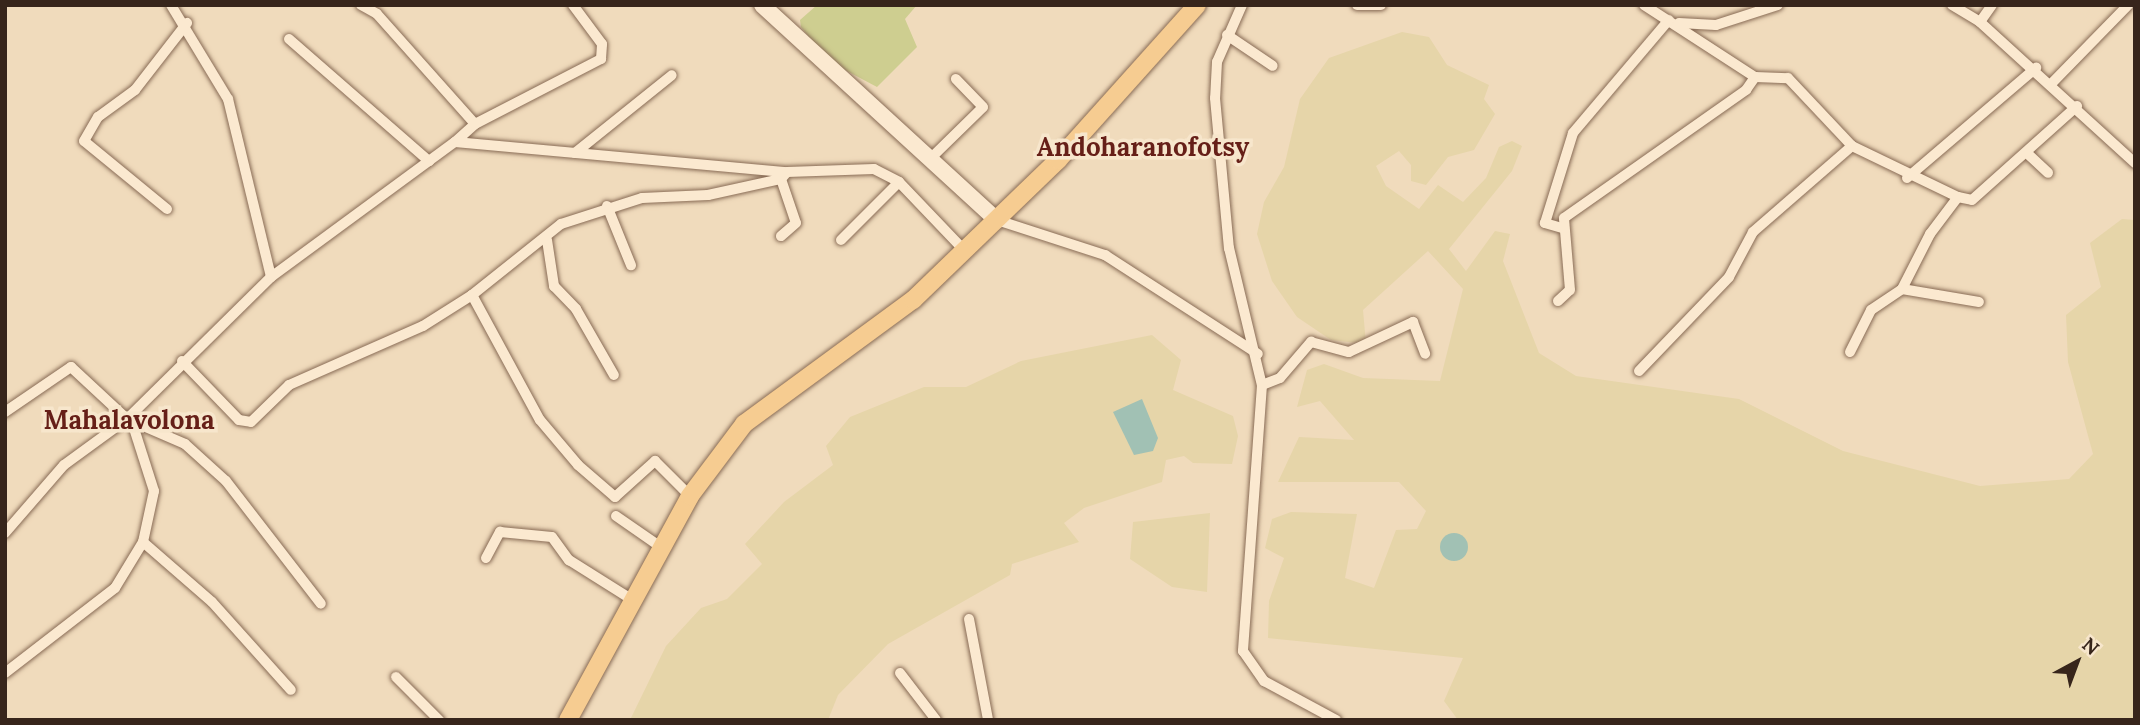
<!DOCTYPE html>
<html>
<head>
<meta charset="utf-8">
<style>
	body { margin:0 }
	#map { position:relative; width:2140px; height:725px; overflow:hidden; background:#f0dbbc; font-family:Lora,serif }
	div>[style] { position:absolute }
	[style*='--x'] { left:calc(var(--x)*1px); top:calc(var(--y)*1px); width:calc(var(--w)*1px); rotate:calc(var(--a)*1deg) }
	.farmland>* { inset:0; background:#e6d5a9 }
	.green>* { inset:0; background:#cece90 }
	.water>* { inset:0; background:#a1c1b4 }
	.round { border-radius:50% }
	.roads { filter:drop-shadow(0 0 2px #886b55) drop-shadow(0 0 2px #886b55) }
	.street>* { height:10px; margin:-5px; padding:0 5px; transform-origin:5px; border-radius:5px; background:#fbe9d0 }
	.secondary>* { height:16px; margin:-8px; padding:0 8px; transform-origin:8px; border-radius:8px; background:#fbe9d0 }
	.primary>* { height:18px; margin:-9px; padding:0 9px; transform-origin:9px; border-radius:9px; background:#f6cc91 }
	span { translate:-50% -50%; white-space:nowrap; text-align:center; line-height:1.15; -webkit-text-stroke:7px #f7e6cc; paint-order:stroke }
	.district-label { font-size:26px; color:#661f18; font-weight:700 }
	.frame { position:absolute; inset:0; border:7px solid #37251b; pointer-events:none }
	.north { position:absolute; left:2042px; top:627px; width:70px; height:70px; -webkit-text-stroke:5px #f7e6cc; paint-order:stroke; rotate:41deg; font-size:19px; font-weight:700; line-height:28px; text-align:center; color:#37251b }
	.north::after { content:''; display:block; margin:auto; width:24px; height:32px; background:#37251b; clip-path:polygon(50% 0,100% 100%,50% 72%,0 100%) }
</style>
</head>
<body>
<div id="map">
	<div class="farmland">
		<i style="clip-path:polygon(1402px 32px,1429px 37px,1447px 65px,1489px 85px,1484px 99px,1495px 114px,1474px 150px,1448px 157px,1426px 185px,1411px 181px,1411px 165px,1399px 151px,1376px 166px,1386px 186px,1419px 209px,1438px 185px,1463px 202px,1486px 178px,1499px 147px,1512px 141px,1522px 146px,1512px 171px,1449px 249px,1466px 271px,1495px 231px,1510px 234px,1503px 261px,1539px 353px,1576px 376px,1739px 399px,1843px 451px,1980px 486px,2069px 479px,2093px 454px,2068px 362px,2066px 315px,2101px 287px,2090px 243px,2122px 219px,2135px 220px,2135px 720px,1458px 720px,1444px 701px,1463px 658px,1268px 638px,1269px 601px,1284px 558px,1265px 548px,1272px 519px,1291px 512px,1357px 514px,1345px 578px,1374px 588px,1396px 530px,1417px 529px,1426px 511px,1399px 482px,1278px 482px,1299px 437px,1354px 440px,1320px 401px,1297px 407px,1307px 370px,1324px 364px,1363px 378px,1440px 381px,1463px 289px,1428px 251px,1363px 310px,1366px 344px,1331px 340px,1297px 317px,1272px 281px,1257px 234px,1264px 202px,1284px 167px,1300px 99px,1329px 58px)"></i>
		<i style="clip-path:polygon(1152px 335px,1181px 360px,1173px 390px,1233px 416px,1238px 436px,1232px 464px,1193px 463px,1184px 456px,1166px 460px,1162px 482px,1084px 508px,1064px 523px,1079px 542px,1012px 564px,1010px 575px,888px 644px,838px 695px,828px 720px,630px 720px,666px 646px,701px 608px,727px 599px,762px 564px,745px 544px,784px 502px,833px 465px,826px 446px,850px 417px,924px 387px,966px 387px,1021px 361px)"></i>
		<i style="clip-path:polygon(1210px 513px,1207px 592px,1172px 587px,1130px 559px,1133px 522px)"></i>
	</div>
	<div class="green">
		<i style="clip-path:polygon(817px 5px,917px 5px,905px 19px,917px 47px,877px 87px,828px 61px,801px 27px,800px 20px)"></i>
	</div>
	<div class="water">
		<i style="clip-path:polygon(1142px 399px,1158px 438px,1153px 451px,1134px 455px,1113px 412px)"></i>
		<i class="round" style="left:1440px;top:533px;width:28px;height:28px"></i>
	</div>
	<div class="roads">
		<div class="street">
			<i style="--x:171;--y:5;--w:110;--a:58.8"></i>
			<i style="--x:228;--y:99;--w:183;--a:76.4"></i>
			<i style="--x:361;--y:5;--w:18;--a:29"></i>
			<i style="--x:377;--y:14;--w:147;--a:48.3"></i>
			<i style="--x:1242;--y:5;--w:62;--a:113.7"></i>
			<i style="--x:1217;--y:62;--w:36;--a:93"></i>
			<i style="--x:1215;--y:98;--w:151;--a:84.7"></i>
			<i style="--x:1229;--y:248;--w:141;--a:76.5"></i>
			<i style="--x:1262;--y:385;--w:267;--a:94.1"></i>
			<i style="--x:1243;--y:651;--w:37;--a:55"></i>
			<i style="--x:1264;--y:681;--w:82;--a:28.4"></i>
			<i style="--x:1357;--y:5;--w:24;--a:0"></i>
			<i style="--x:1644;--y:5;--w:132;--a:33"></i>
			<i style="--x:1755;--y:77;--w:33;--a:2"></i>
			<i style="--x:1788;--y:78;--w:93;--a:46.7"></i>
			<i style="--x:1852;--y:146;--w:118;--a:25.7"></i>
			<i style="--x:1958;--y:197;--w:14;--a:12"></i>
			<i style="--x:1972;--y:200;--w:141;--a:-41.8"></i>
			<i style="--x:1952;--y:5;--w:33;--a:31"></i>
			<i style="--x:1980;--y:22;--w:21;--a:-55"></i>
			<i style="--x:1980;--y:22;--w:210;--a:42.3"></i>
			<i style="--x:1679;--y:23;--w:37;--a:3"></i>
			<i style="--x:1716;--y:25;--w:65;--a:-17.9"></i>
			<i style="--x:1227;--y:35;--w:55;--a:34"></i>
			<i style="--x:289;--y:39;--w:186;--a:41.1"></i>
			<i style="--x:2052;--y:83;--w:109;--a:-45.7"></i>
			<i style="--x:455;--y:142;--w:27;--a:-42"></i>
			<i style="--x:475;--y:124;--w:142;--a:-27.3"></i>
			<i style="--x:601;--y:59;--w:15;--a:-86"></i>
			<i style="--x:602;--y:44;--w:49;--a:-126.6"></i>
			<i style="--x:575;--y:153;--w:124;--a:-38.8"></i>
			<i style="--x:2029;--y:155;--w:26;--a:43"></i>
			<i style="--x:932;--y:157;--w:71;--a:-44.4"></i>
			<i style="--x:983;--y:107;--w:39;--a:-134"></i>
			<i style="--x:1907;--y:178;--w:170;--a:-40.5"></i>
			<i style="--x:781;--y:179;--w:46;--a:71.2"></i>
			<i style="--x:796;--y:223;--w:20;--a:139"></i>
			<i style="--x:607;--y:206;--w:64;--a:67.9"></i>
			<i style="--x:167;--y:209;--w:107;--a:-140.7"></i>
			<i style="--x:84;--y:141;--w:28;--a:-60"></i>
			<i style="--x:98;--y:117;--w:46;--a:-36.1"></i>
			<i style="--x:135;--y:90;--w:85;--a:-52.2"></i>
			<i style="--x:997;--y:220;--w:114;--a:18"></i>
			<i style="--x:1105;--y:255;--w:182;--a:32.9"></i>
			<i style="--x:1562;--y:228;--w:18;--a:-164"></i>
			<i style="--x:1545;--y:223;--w:94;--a:-72.7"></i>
			<i style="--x:1573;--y:133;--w:148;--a:-49.7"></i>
			<i style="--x:547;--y:240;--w:47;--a:81.3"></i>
			<i style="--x:554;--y:286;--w:32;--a:46"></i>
			<i style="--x:576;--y:309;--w:76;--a:60.1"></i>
			<i style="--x:841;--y:240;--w:82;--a:-45"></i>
			<i style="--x:1902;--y:289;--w:78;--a:9.6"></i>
			<i style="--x:472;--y:295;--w:142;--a:61.5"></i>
			<i style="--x:540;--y:420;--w:59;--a:49.8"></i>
			<i style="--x:578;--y:465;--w:49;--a:40.9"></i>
			<i style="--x:615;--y:497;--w:54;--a:-42"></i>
			<i style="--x:655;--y:461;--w:49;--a:45"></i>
			<i style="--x:1558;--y:301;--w:16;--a:-43"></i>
			<i style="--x:1570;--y:290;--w:72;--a:-94.8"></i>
			<i style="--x:1564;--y:218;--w:223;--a:-35.1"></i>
			<i style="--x:1746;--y:90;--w:16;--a:-55"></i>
			<i style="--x:1850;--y:352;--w:47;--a:-63.4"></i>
			<i style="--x:1871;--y:310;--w:37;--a:-34"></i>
			<i style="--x:1902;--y:289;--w:62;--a:-63"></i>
			<i style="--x:1930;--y:234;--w:46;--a:-52.9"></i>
			<i style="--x:182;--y:361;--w:82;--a:46"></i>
			<i style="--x:239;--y:420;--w:12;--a:9"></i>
			<i style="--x:251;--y:422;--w:53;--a:-44.2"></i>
			<i style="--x:289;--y:385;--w:146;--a:-23.8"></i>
			<i style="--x:423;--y:326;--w:58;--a:-32.3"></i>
			<i style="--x:472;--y:295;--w:114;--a:-38.6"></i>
			<i style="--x:561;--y:224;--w:85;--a:-17.8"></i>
			<i style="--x:642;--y:198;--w:66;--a:-2.6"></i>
			<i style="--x:708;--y:195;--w:75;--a:-12.4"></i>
			<i style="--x:781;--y:179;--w:9;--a:-49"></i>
			<i style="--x:1639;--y:371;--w:130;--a:-46.2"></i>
			<i style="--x:1729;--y:277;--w:51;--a:-61.9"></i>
			<i style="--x:1753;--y:232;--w:131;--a:-41"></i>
			<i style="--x:1262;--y:385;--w:19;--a:-21"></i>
			<i style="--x:1280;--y:378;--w:48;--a:-49.3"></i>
			<i style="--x:1311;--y:342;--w:39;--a:15"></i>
			<i style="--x:1349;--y:352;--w:71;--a:-25.1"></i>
			<i style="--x:1413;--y:322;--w:34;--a:69"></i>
			<i style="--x:5;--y:412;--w:80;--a:-34.3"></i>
			<i style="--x:71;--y:367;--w:76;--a:42.9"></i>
			<i style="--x:127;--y:419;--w:63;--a:23.3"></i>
			<i style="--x:185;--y:444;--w:55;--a:42.1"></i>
			<i style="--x:226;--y:481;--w:155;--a:52.3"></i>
			<i style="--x:616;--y:516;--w:56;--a:34.8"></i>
			<i style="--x:5;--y:533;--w:90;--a:-49.1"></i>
			<i style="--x:64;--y:465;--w:78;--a:-36.1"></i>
			<i style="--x:127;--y:419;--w:202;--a:-44.6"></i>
			<i style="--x:271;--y:277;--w:228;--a:-36.3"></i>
			<i style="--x:455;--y:142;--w:333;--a:5.2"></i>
			<i style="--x:787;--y:172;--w:87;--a:-2"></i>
			<i style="--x:874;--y:169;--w:28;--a:27"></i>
			<i style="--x:899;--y:182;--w:95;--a:46.3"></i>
			<i style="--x:143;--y:542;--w:91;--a:41"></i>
			<i style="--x:212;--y:602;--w:118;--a:48.1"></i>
			<i style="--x:486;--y:558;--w:30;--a:-62"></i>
			<i style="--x:500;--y:532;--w:52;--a:5.5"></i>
			<i style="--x:552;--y:537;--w:29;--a:54"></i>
			<i style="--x:569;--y:560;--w:77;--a:32.2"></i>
			<i style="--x:969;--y:619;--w:103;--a:79.3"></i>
			<i style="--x:5;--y:673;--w:139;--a:-37.7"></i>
			<i style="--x:115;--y:588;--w:54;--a:-58.7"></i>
			<i style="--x:143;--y:542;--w:52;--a:-77.8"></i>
			<i style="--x:154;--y:491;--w:72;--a:-107.7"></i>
			<i style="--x:900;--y:673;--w:59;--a:52.5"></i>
			<i style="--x:396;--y:677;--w:61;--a:45"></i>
		</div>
		<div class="secondary">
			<i style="--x:762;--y:5;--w:319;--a:42.5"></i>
		</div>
		<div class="primary">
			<i style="--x:568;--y:720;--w:255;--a:-61.4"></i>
			<i style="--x:690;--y:496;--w:90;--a:-53.1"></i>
			<i style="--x:744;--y:424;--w:210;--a:-36.3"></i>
			<i style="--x:913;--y:300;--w:202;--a:-44"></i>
			<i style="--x:1058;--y:160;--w:208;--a:-48.1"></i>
		</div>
	</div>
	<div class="district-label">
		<span style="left:1143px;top:147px">Andoharanofotsy</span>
		<span style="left:129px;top:420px">Mahalavolona</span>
	</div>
	<div class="frame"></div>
	<div class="north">N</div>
</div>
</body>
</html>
